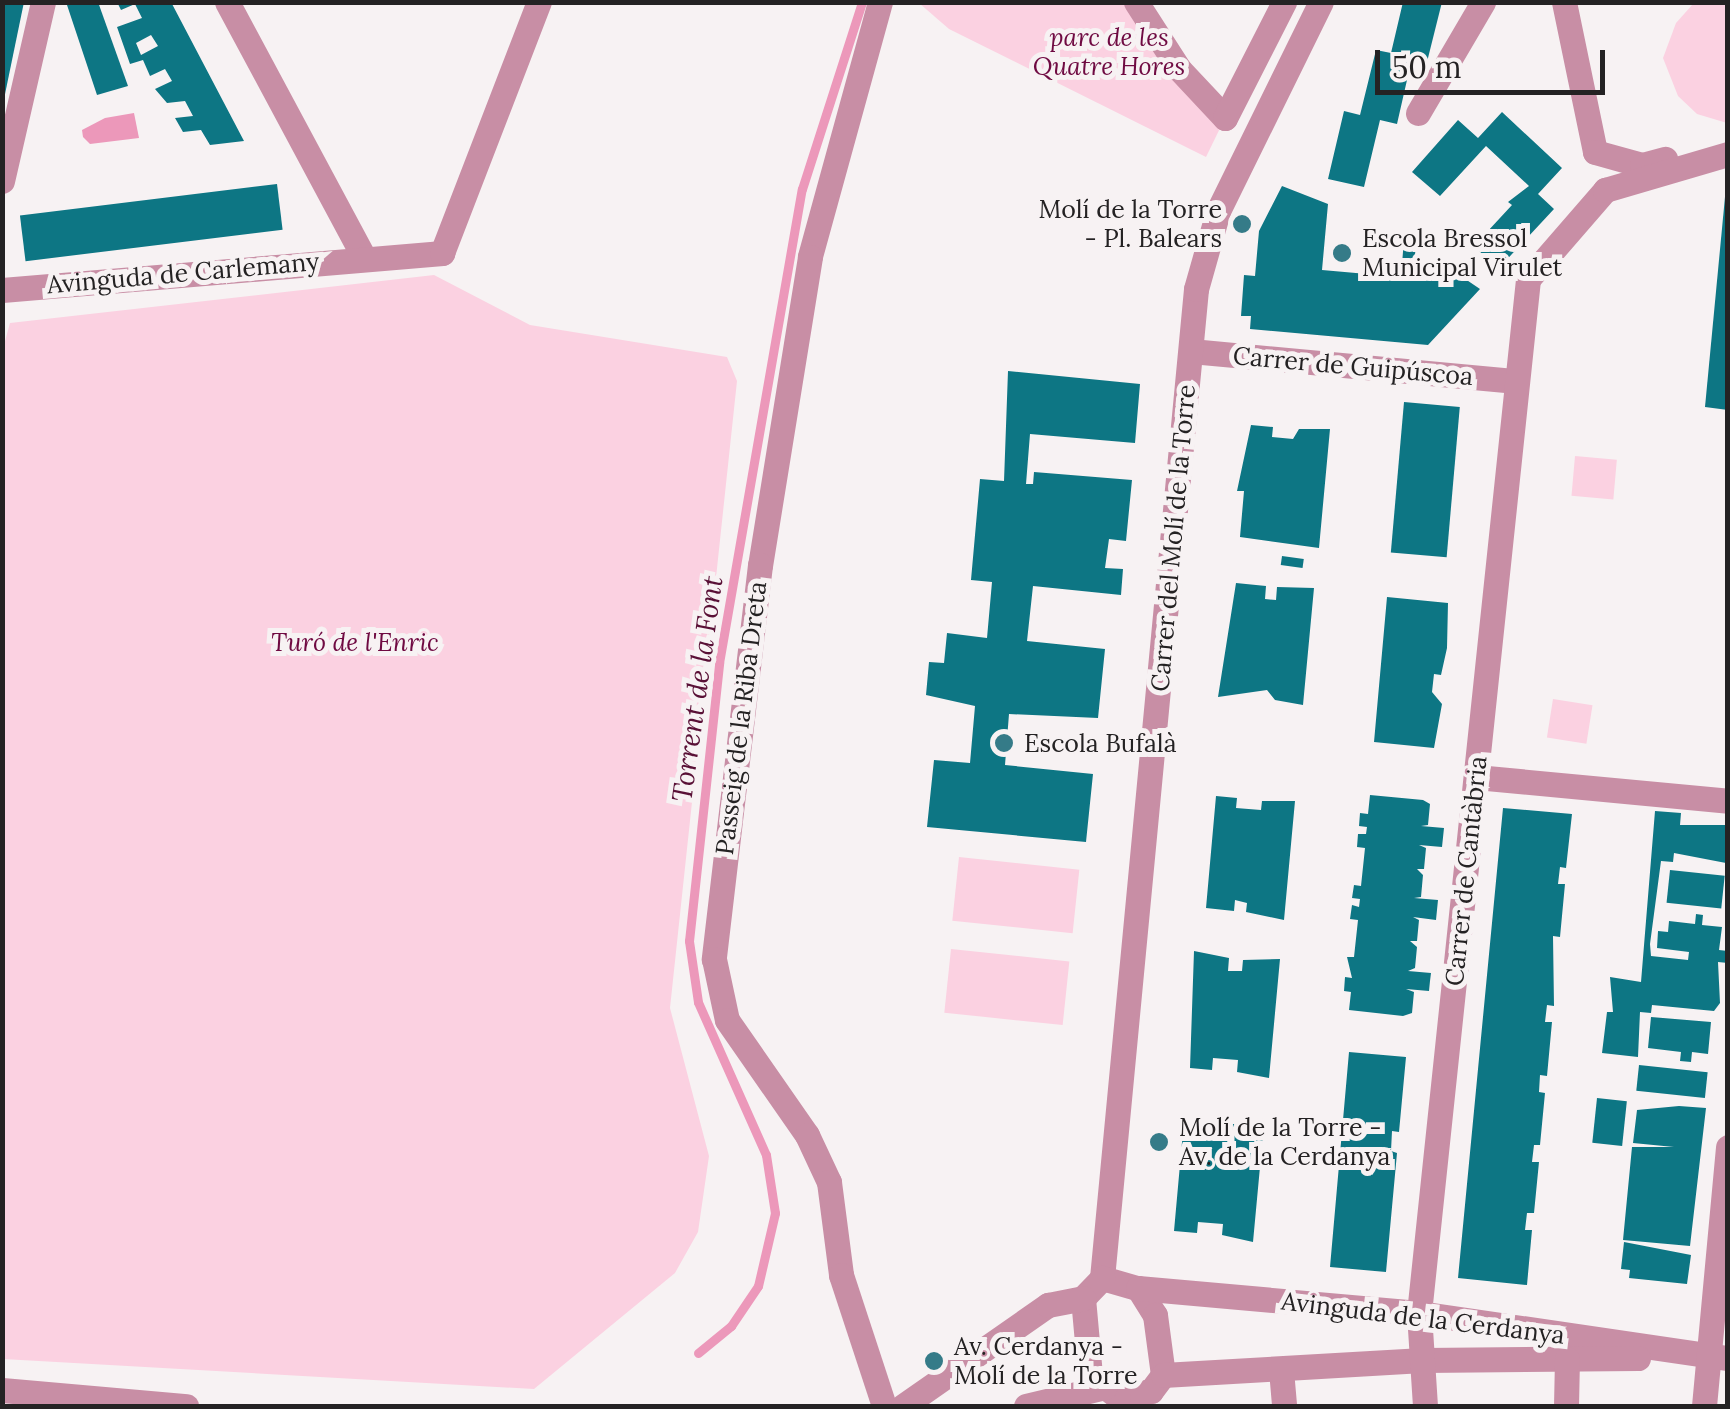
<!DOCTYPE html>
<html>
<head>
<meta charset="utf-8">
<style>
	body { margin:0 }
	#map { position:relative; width:1730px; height:1409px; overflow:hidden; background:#f7f2f3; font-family:Lora,serif }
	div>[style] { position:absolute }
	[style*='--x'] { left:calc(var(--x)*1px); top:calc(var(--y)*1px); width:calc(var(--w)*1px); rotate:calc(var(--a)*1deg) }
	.green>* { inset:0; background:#fbd1e1; transform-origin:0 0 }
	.water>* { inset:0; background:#ec98ba }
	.stream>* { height:9px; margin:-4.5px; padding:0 4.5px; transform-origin:4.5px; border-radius:4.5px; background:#ec98ba }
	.building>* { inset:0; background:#0d7684; transform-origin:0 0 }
	.minor>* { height:25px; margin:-12.5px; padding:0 12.5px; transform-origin:12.5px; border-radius:12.5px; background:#c88ea5 }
	.dots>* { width:28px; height:28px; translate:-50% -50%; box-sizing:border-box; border:5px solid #f7f2f3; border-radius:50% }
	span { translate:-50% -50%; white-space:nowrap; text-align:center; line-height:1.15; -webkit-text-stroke:10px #f7f2f3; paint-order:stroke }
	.park-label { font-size:25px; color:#6f0a42; font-style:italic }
	.poi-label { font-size:25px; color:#242223 }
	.right { translate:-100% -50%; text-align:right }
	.left { translate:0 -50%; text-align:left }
	.street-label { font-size:25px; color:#242223 }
	.water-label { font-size:28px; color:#591036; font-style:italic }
	.frame { position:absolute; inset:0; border:5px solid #242223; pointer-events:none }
	.scale { position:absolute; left:1375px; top:50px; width:230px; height:45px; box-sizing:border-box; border:5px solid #242223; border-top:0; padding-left:12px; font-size:30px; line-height:35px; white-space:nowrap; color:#242223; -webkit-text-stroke:8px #f7f2f3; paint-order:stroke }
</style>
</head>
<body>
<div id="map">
	<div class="green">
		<i style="clip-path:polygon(919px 3px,1136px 3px,1225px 118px,1206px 157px,949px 29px)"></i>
		<i style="clip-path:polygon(1728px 3px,1728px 123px,1727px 123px,1697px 114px,1678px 96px,1663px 58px,1676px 23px,1693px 4px)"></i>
		<i style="clip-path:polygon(434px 275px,530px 325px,727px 357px,737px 381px,670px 1008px,709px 1156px,698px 1232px,675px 1273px,534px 1389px,3px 1359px,2px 352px,10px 323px)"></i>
		<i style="left:1575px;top:456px;width:42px;height:40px;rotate:5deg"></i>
		<i style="left:1553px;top:699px;width:40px;height:39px;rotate:9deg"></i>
		<i style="left:959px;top:857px;width:121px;height:64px;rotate:6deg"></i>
		<i style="left:951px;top:949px;width:119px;height:64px;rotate:6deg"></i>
	</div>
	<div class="water">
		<i style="clip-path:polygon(134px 113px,139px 138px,90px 144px,83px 137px,82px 130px,105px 118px)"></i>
	</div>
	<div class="stream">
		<i style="--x:698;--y:1353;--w:43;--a:-39.3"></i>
		<i style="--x:731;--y:1326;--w:48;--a:-56"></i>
		<i style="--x:758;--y:1286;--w:75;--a:-76.9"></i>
		<i style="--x:775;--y:1213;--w:59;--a:-98.8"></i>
		<i style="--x:766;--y:1155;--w:167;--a:-114"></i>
		<i style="--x:698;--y:1002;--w:62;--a:-98.4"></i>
		<i style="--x:689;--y:941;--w:280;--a:-83.8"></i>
		<i style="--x:719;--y:663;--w:481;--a:-80.1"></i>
		<i style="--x:802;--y:189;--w:196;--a:-72.2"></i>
	</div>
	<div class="building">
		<i style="clip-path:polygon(2px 2px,24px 2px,4px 99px,2px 99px)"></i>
		<i style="clip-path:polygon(66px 2px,98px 2px,128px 86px,97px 95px)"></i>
		<i style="clip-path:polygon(evenodd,117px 2px,171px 2px,244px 141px,210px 145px,201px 130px,183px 132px,175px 118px,193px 116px,185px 101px,167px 103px,155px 89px,172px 81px,165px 69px,150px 76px,143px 60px,130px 64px,117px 27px,142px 18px,135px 4px,121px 10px,117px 2px,151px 35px,158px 46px,141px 55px,136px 43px,151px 35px)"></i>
		<i style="clip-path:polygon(1403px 2px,1442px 2px,1427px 62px,1412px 58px,1397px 124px,1380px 120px,1364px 187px,1328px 179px,1344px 111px,1360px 115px,1376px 50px,1391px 53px)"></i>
		<i style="clip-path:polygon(1502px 112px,1562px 168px,1538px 194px,1554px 209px,1498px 269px,1474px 246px,1512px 205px,1508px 202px,1529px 186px,1486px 146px,1440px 196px,1412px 172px,1458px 120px,1478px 138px)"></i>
		<i style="left:277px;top:184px;width:46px;height:259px;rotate:83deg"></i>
		<i style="clip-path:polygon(1282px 186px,1328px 204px,1322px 270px,1401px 277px,1404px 239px,1416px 246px,1413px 271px,1445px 274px,1446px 266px,1480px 289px,1428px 345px,1250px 329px,1251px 316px,1241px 316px,1244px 275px,1255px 276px,1259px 231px)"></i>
		<i style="clip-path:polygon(1725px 197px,1728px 198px,1728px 410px,1705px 407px)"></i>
		<i style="clip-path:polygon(1008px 371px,1140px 384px,1135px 443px,1030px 434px,1026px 484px,1033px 484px,1034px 472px,1132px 480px,1126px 541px,1109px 539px,1105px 568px,1123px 569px,1121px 595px,1033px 586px,1027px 641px,1105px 649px,1098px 718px,1009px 714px,1005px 765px,1093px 774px,1086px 842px,927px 827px,934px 760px,970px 763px,975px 706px,926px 695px,929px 662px,944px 663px,947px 633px,987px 638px,992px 582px,971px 580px,980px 479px,1004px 481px)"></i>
		<i style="left:1404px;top:402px;width:56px;height:151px;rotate:5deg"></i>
		<i style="clip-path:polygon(1251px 425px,1273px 427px,1272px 437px,1293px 439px,1299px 429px,1330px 429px,1319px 548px,1240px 537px,1244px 491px,1237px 491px)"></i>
		<i style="left:1282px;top:556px;width:22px;height:9px;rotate:8deg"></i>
		<i style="clip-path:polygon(1236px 583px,1266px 586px,1265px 599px,1276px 600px,1277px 587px,1314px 588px,1303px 705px,1275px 700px,1267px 690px,1218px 697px)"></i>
		<i style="clip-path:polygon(1387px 597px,1448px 603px,1447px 648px,1441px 675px,1434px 674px,1432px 692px,1442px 704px,1434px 748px,1374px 742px)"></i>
		<i style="clip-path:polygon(1370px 795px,1423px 800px,1430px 804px,1428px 825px,1421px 826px,1444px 828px,1442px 847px,1419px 845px,1426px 848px,1424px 869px,1417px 869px,1423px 875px,1421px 897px,1414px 898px,1438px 900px,1436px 920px,1413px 917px,1419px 920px,1417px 941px,1410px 941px,1417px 947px,1415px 968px,1408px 971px,1431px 973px,1430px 981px,1429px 991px,1406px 989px,1414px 992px,1412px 1013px,1403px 1016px,1349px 1010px,1351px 992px,1344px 991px,1345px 977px,1352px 978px,1347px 957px,1354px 957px,1358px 920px,1350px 919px,1352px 905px,1359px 907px,1360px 899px,1352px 898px,1354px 885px,1361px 886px,1365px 848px,1357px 847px,1358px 834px,1366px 834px,1367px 827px,1359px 826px,1360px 813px,1368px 814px)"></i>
		<i style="clip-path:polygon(1216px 796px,1237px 798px,1236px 808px,1261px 810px,1262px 801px,1295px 801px,1284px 920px,1246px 912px,1247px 903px,1235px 900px,1234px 911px,1206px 908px)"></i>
		<i style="clip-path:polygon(1503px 808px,1572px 814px,1566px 868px,1560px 867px,1558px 884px,1565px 884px,1560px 937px,1553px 936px,1554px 1006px,1547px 1005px,1545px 1022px,1552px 1022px,1547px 1076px,1540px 1075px,1539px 1092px,1545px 1093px,1540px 1145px,1534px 1145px,1532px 1162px,1539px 1162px,1534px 1213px,1527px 1213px,1525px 1230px,1532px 1230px,1527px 1285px,1458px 1278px)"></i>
		<i style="clip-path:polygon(1655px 811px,1681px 813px,1680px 825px,1728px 825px,1726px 863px,1674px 853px,1673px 862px,1661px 861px,1650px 944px,1651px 956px,1688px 960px,1689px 952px,1657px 948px,1658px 931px,1668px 932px,1669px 921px,1695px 924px,1696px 914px,1703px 915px,1702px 925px,1722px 927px,1719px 950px,1728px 951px,1728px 963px,1718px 962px,1720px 1003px,1714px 1011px,1652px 1005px,1651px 1013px,1640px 1012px,1638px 1057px,1602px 1053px,1607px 1012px,1613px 1012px,1610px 977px,1641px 982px)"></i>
		<i style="left:1670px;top:870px;width:55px;height:33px;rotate:6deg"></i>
		<i style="clip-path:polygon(1194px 951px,1229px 958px,1228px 971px,1242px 971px,1243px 960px,1280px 959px,1269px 1078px,1237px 1072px,1238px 1060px,1213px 1058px,1212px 1070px,1190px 1068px)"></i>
		<i style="clip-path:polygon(1651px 1017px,1711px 1022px,1708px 1054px,1692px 1052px,1691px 1062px,1680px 1061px,1681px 1052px,1648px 1048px)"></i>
		<i style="clip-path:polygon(1349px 1052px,1406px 1057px,1399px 1132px,1392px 1131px,1391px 1151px,1397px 1153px,1386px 1272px,1330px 1267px)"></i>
		<i style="left:1639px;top:1065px;width:69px;height:26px;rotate:6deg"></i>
		<i style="left:1597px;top:1098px;width:30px;height:45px;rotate:6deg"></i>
		<i style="clip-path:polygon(1679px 1106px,1706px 1108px,1690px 1246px,1623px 1240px,1632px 1147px,1674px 1147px,1633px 1143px,1637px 1110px)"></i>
		<i style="clip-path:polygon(1184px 1120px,1216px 1123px,1215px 1134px,1226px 1135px,1227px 1124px,1264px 1124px,1253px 1242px,1222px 1235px,1223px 1224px,1198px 1222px,1197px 1233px,1174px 1231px)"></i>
		<i style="clip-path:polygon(1624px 1242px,1691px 1255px,1687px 1284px,1629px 1278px,1630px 1270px,1621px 1269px)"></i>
	</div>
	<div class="minor">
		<i style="--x:227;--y:2;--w:288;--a:61.8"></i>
		<i style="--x:880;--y:2;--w:264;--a:105.4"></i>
		<i style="--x:810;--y:257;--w:312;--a:99.2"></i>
		<i style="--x:760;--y:565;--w:397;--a:96.7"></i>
		<i style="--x:714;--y:959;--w:62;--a:78"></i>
		<i style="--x:727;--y:1020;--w:140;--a:55.2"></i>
		<i style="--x:807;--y:1135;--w:52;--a:64.9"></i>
		<i style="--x:829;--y:1182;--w:94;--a:82.6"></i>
		<i style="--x:841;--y:1275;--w:138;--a:71.8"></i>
		<i style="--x:1136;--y:2;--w:80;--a:57.3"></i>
		<i style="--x:1179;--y:69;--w:67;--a:46.8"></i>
		<i style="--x:1225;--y:118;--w:130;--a:-63"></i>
		<i style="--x:1564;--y:2;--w:153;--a:78.3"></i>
		<i style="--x:1595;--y:152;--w:49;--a:15.5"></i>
		<i style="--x:1642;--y:165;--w:24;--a:-15"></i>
		<i style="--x:1418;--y:113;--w:129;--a:-59.6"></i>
		<i style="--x:2;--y:181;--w:184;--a:-77.1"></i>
		<i style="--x:2;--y:290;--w:442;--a:-4.8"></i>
		<i style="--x:442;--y:253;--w:269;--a:-68.9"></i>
		<i style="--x:1191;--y:351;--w:324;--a:5.3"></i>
		<i style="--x:1476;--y:777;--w:253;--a:5.4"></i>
		<i style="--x:1102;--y:1278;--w:993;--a:-84.57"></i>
		<i style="--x:1196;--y:289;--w:81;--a:-74.2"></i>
		<i style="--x:1218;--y:211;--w:233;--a:-63.8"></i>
		<i style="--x:1102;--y:1278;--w:37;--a:16"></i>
		<i style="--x:1138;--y:1288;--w:32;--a:58"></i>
		<i style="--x:1155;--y:1315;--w:61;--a:82.4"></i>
		<i style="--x:1163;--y:1375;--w:20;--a:127"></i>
		<i style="--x:1151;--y:1391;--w:34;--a:170"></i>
		<i style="--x:1118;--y:1397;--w:36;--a:-142"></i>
		<i style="--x:1090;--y:1375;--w:77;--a:-95.2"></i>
		<i style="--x:1083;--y:1298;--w:28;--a:-46"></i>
		<i style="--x:1138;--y:1288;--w:282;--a:5.1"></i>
		<i style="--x:1419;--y:1313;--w:312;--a:8.3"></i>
		<i style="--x:1281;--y:1370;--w:36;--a:85"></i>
		<i style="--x:1163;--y:1375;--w:260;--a:-3.3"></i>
		<i style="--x:1423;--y:1360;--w:215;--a:-0.5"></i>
		<i style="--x:2;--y:1390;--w:185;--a:5"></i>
		<i style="--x:903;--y:1406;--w:177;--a:-34.9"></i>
		<i style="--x:1048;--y:1305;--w:36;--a:-11"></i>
		<i style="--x:1026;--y:1406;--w:81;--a:-13.5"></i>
		<i style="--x:1425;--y:1406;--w:93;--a:-93.7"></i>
		<i style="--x:1419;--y:1313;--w:1040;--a:-83.98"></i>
		<i style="--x:1528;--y:279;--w:118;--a:-49.1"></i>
		<i style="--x:1605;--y:190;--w:128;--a:-16.3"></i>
		<i style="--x:1566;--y:1406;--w:47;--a:-88.8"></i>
		<i style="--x:1704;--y:1406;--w:260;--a:-84.7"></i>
	</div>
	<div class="dots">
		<i style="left:1242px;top:224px;background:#357b88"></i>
		<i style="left:1342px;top:253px;background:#357b88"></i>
		<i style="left:1004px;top:743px;background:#357b88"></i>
		<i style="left:1159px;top:1142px;background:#357b88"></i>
		<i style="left:934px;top:1361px;background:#357b88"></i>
	</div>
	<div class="park-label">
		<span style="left:1109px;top:52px">parc de les<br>Quatre Hores</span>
		<span style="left:355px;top:642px">Turó de l'Enric</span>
	</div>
	<div class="poi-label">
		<span class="right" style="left:1222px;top:224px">Molí de la Torre<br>- Pl. Balears</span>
		<span class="left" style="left:1362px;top:253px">Escola Bressol<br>Municipal Virulet</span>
		<span class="left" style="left:1024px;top:743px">Escola Bufalà</span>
		<span class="left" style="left:1179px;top:1142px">Molí de la Torre -<br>Av. de la Cerdanya</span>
		<span class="left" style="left:954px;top:1361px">Av. Cerdanya -<br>Molí de la Torre</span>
	</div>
	<div class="street-label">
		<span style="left:183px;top:273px;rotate:-5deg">Avinguda de Carlemany</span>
		<span style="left:1353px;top:366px;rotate:5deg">Carrer de Guipúscoa</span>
		<span style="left:1173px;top:538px;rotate:-85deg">Carrer del Molí de la Torre</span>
		<span style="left:741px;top:718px;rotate:-83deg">Passeig de la Riba Dreta</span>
		<span style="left:1466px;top:871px;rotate:-84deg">Carrer de Cantàbria</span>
		<span style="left:1423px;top:1318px;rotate:7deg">Avinguda de la Cerdanya</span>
	</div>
	<div class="water-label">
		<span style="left:697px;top:689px;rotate:-82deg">Torrent de la Font</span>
	</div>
	<div class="frame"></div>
	<div class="scale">50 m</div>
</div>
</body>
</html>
